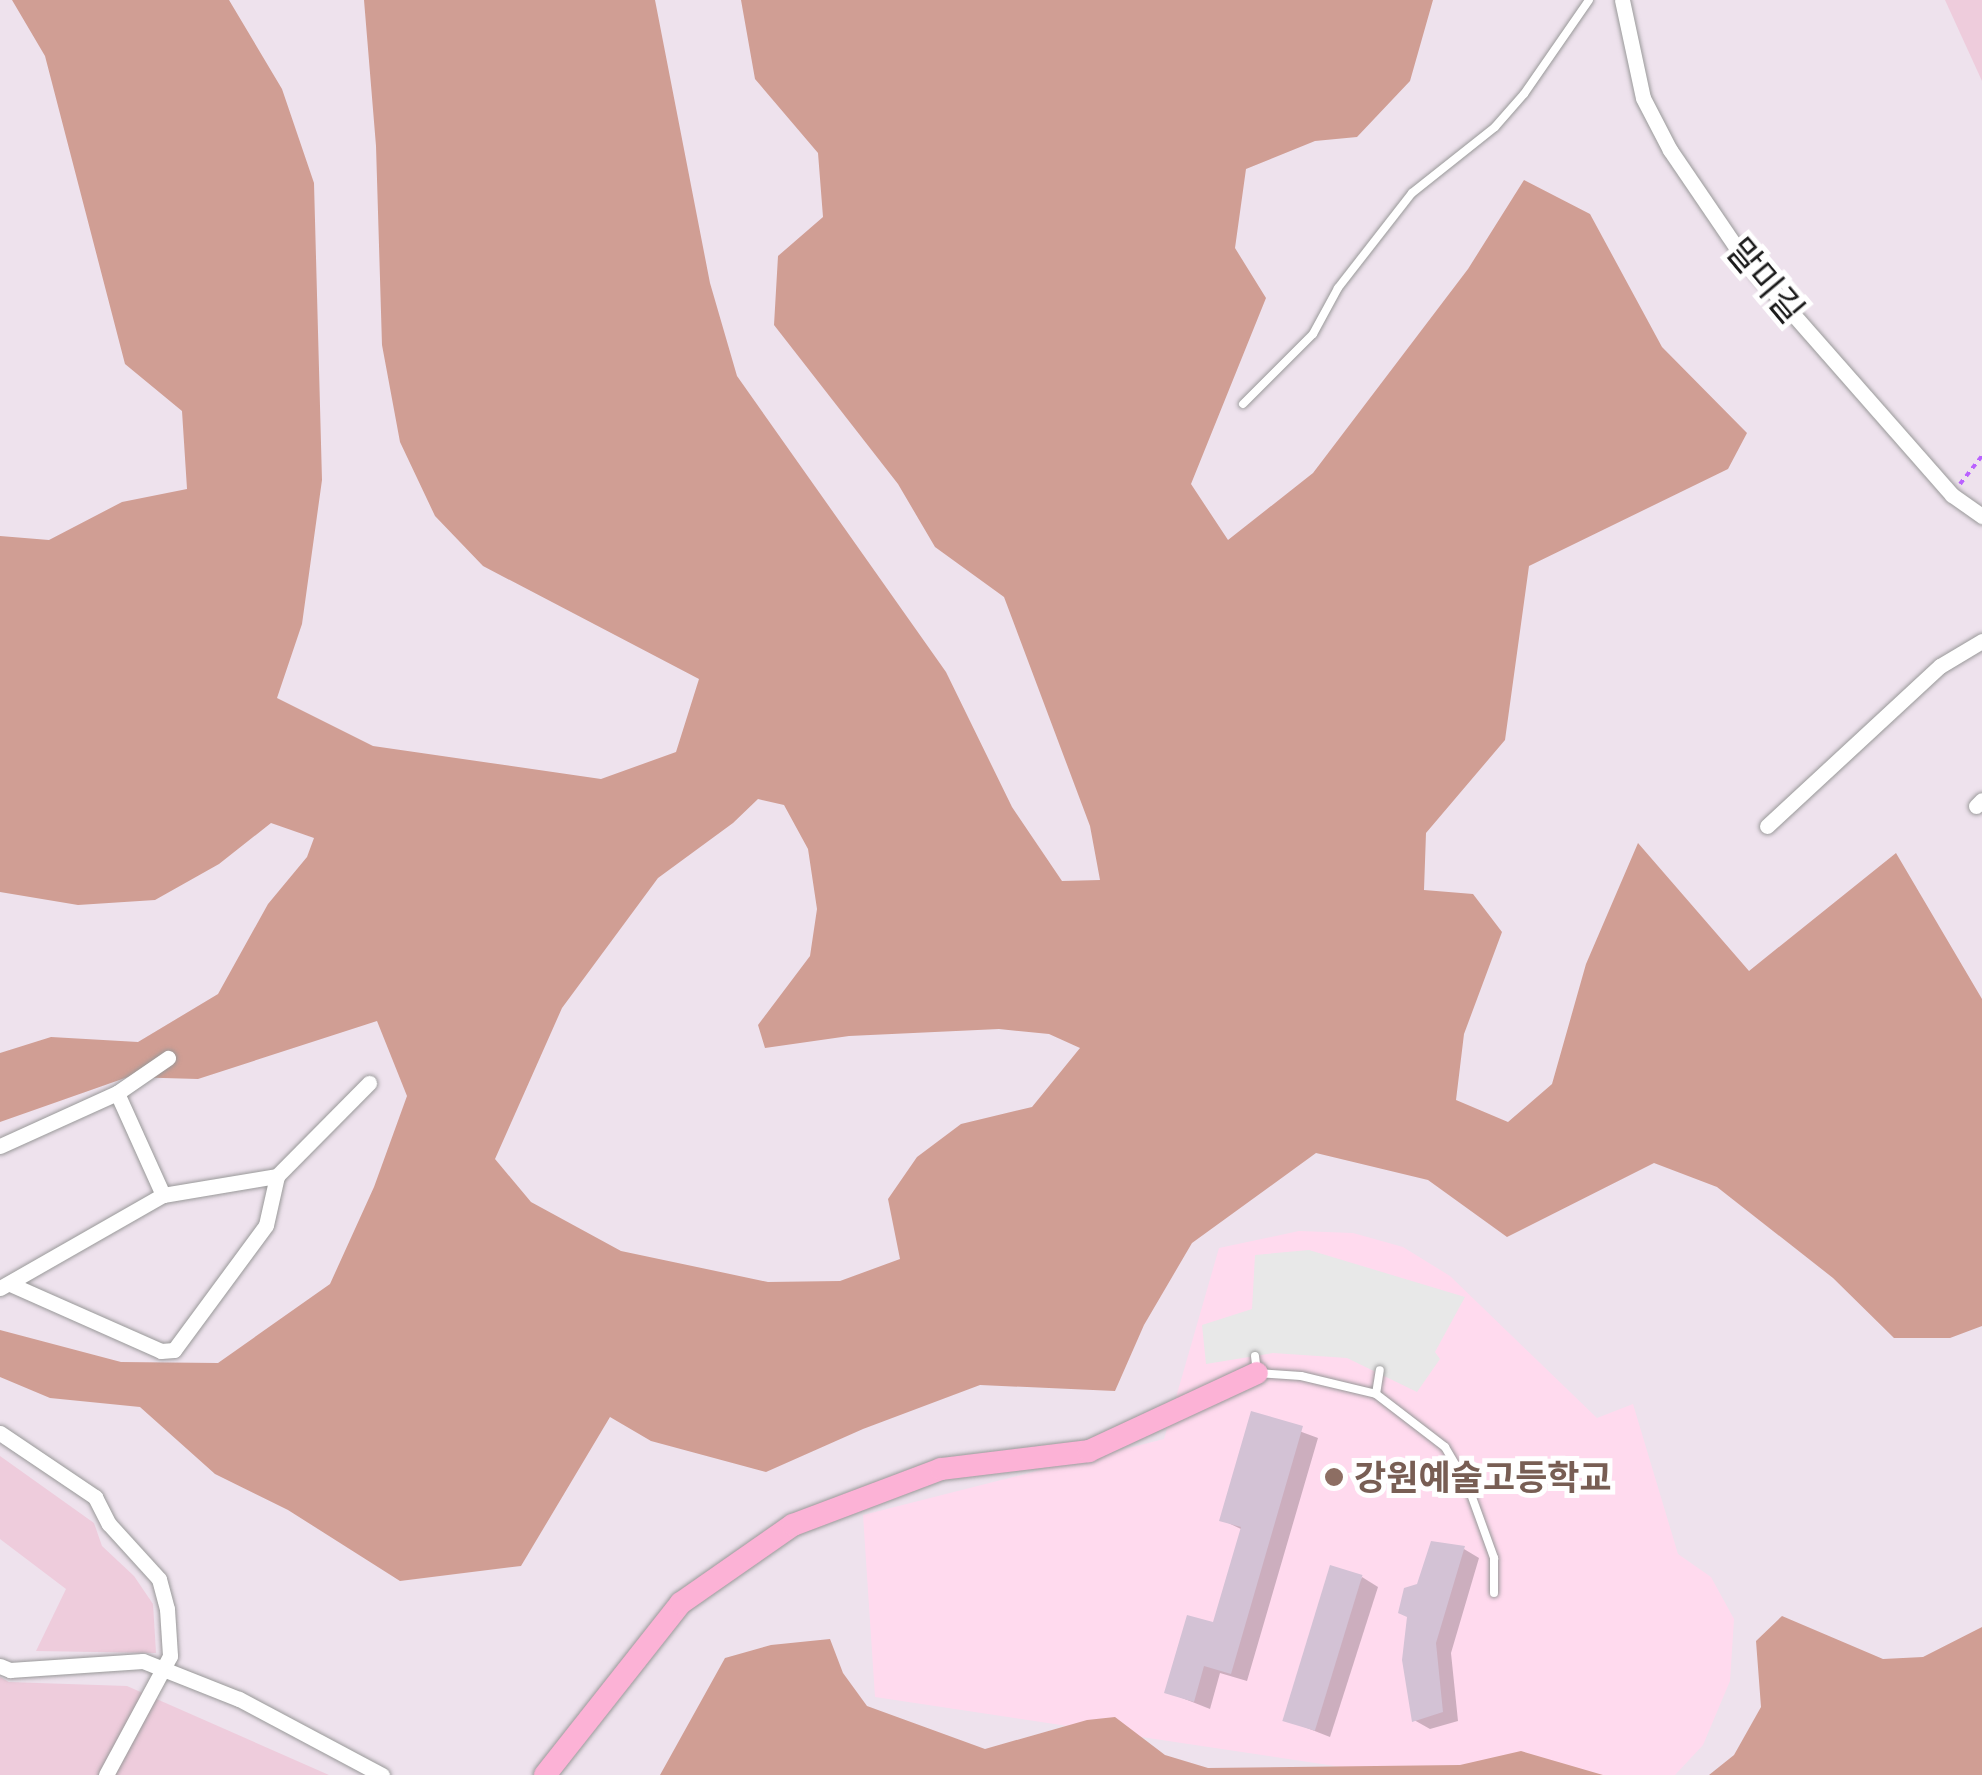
<!DOCTYPE html>
<html>
<head>
<meta charset="utf-8">
<style>
	body { margin:0 }
	#map { position:relative; width:1982px; height:1775px; overflow:hidden; background:#eee2ed; font-family:"Noto Sans","Noto Sans KR",sans-serif }
	div>[style] { position:absolute }
	[style*='--x'] { left:calc(var(--x)*1px); top:calc(var(--y)*1px); width:calc(var(--w)*1px); rotate:calc(var(--a)*1deg) }
	.education>* { inset:0; background:#ffdaee }
	.farmland>* { inset:0; background:#eeccdc }
	.forest>* { inset:0; background:#d09e94 }
	.parking>* { inset:0; background:#e8e8e8 }
	.shadow>* { inset:0; background:#0003 }
	.building>* { inset:0; background:#d3c2d5; transform-origin:0 0 }
	.path>* { height:4px; margin-top:-2px; transform-origin:0; background:repeating-linear-gradient(90deg,#ba62ff 0 5px,transparent 0 10px) }
	.roads { filter:drop-shadow(0 0 2px #999) drop-shadow(0 0 2px #999) }
	.lane>* { height:8px; margin:-4px; padding:0 4px; transform-origin:4px; border-radius:4px; background:#fff }
	.street>* { height:15px; margin:-7.5px; padding:0 7.5px; transform-origin:7.5px; border-radius:7.5px; background:#fff }
	.secondary>* { height:22px; margin:-11px; padding:0 11px; transform-origin:11px; border-radius:11px; background:#fcb2d6 }
	.dots>* { width:28px; height:28px; translate:-50% -50%; box-sizing:border-box; border:5px solid #fff; border-radius:50% }
	span { translate:-50% -50%; white-space:nowrap; text-align:center; line-height:1.15; -webkit-text-stroke:10px #fff; paint-order:stroke }
	.street-label { font-size:35px; color:#1c1c1c }
	.education-label { font-size:35px; color:#785e54; font-weight:700 }
	.left { translate:0 -50%; text-align:left }
</style>
</head>
<body>
<div id="map">
	<div class="education">
		<i style="clip-path:polygon(1299px 1231px,1353px 1233px,1403px 1247px,1450px 1276px,1597px 1418px,1633px 1404px,1678px 1554px,1711px 1577px,1734px 1619px,1730px 1681px,1703px 1745px,1675px 1775px,1395px 1775px,875px 1697px,863px 1515px,1164px 1439px,1219px 1248px)"></i>
	</div>
	<div class="farmland">
		<i style="clip-path:polygon(1945px 0,1982px 0,1982px 81px)"></i>
		<i style="clip-path:polygon(0 1456px,94px 1523px,102px 1546px,134px 1576px,153px 1604px,156px 1653px,36px 1651px,66px 1589px,0 1539px)"></i>
		<i style="clip-path:polygon(0 1677px,9px 1682px,127px 1686px,329px 1775px,0 1775px)"></i>
	</div>
	<div class="forest">
		<i style="clip-path:polygon(evenodd,12px 0,229px 0,282px 89px,314px 183px,322px 480px,302px 624px,277px 698px,373px 746px,601px 779px,676px 752px,699px 679px,483px 566px,435px 516px,400px 442px,382px 345px,376px 146px,364px 0,655px 0,710px 283px,737px 376px,946px 672px,1012px 807px,1062px 881px,1100px 880px,1090px 826px,1004px 597px,935px 547px,898px 484px,774px 325px,778px 256px,823px 217px,818px 153px,755px 79px,741px 0,1433px 0,1410px 81px,1357px 137px,1315px 141px,1246px 169px,1235px 248px,1266px 298px,1191px 484px,1228px 540px,1313px 473px,1468px 269px,1524px 180px,1590px 214px,1662px 347px,1747px 433px,1728px 469px,1529px 566px,1505px 740px,1426px 833px,1424px 890px,1473px 894px,1502px 932px,1464px 1034px,1456px 1100px,1508px 1122px,1552px 1084px,1586px 964px,1638px 843px,1749px 971px,1896px 853px,1982px 999px,1982px 1326px,1950px 1338px,1894px 1338px,1833px 1278px,1717px 1187px,1654px 1163px,1507px 1237px,1428px 1180px,1316px 1153px,1192px 1243px,1144px 1325px,1115px 1391px,980px 1385px,863px 1429px,766px 1472px,651px 1441px,610px 1417px,521px 1566px,400px 1581px,288px 1510px,215px 1474px,140px 1407px,50px 1398px,0 1377px,0 1330px,121px 1362px,218px 1363px,330px 1284px,374px 1187px,407px 1096px,377px 1021px,198px 1079px,128px 1077px,0 1122px,0 1053px,51px 1037px,138px 1042px,218px 994px,268px 904px,307px 857px,314px 838px,271px 823px,219px 864px,155px 900px,78px 905px,0 892px,0 536px,49px 540px,122px 502px,187px 489px,182px 411px,125px 364px,45px 56px,12px 0,758px 799px,784px 805px,808px 849px,817px 909px,810px 956px,758px 1025px,765px 1048px,849px 1036px,999px 1029px,1049px 1034px,1080px 1048px,1032px 1107px,961px 1124px,917px 1157px,888px 1199px,900px 1259px,840px 1281px,768px 1282px,621px 1251px,531px 1202px,495px 1159px,562px 1008px,658px 878px,733px 823px,758px 799px)"></i>
		<i style="clip-path:polygon(1782px 1616px,1883px 1659px,1923px 1657px,1982px 1627px,1982px 1775px,1709px 1775px,1734px 1755px,1761px 1707px,1756px 1641px)"></i>
		<i style="clip-path:polygon(830px 1639px,843px 1673px,867px 1706px,985px 1749px,1087px 1720px,1115px 1717px,1165px 1755px,1208px 1768px,1460px 1765px,1521px 1751px,1603px 1775px,660px 1775px,725px 1658px,771px 1645px)"></i>
	</div>
	<div class="parking">
		<i style="clip-path:polygon(1309px 1250px,1465px 1297px,1435px 1352px,1440px 1359px,1417px 1392px,1347px 1358px,1273px 1353px,1206px 1364px,1202px 1325px,1252px 1309px,1255px 1255px)"></i>
	</div>
	<div class="shadow">
		<i style="clip-path:polygon(1253px 1414px,1318px 1438px,1247px 1681px,1220px 1673px,1210px 1709px,1167px 1692px,1215px 1625px,1243px 1530px,1222px 1520px)"></i>
		<i style="clip-path:polygon(1464px 1549px,1479px 1558px,1451px 1653px,1458px 1721px,1430px 1729px,1414px 1720px,1419px 1586px)"></i>
		<i style="clip-path:polygon(1362px 1577px,1378px 1587px,1330px 1737px,1284px 1719px)"></i>
	</div>
	<div class="building">
		<i style="clip-path:polygon(1251px 1411px,1303px 1426px,1231px 1674px,1204px 1666px,1194px 1702px,1164px 1693px,1187px 1615px,1213px 1622px,1241px 1527px,1219px 1521px)"></i>
		<i style="clip-path:polygon(1431px 1541px,1465px 1546px,1436px 1643px,1443px 1712px,1412px 1722px,1402px 1660px,1407px 1617px,1398px 1613px,1404px 1588px,1417px 1584px)"></i>
		<i style="left:1330px;top:1565px;width:34px;height:163px;rotate:17deg"></i>
	</div>
	<div class="path">
		<i style="--x:1960;--y:484;--w:36;--a:-52"></i>
	</div>
	<div class="roads">
		<div class="lane">
			<i style="--x:1243;--y:404;--w:99;--a:-45"></i>
			<i style="--x:1313;--y:334;--w:52;--a:-61.5"></i>
			<i style="--x:1338;--y:288;--w:120;--a:-52.1"></i>
			<i style="--x:1412;--y:193;--w:106;--a:-38.5"></i>
			<i style="--x:1495;--y:127;--w:44;--a:-48.7"></i>
			<i style="--x:1524;--y:94;--w:114;--a:-55.3"></i>
			<i style="--x:1255;--y:1356;--w:17;--a:83"></i>
			<i style="--x:1257;--y:1373;--w:44;--a:3.9"></i>
			<i style="--x:1301;--y:1376;--w:77;--a:13.5"></i>
			<i style="--x:1376;--y:1394;--w:87;--a:37.5"></i>
			<i style="--x:1445;--y:1447;--w:45;--a:59.5"></i>
			<i style="--x:1468;--y:1486;--w:77;--a:70.1"></i>
			<i style="--x:1494;--y:1558;--w:35;--a:90"></i>
			<i style="--x:1376;--y:1394;--w:24;--a:-81"></i>
		</div>
		<div class="street">
			<i style="--x:1622;--y:0;--w:100;--a:77.9"></i>
			<i style="--x:1643;--y:98;--w:59;--a:62.6"></i>
			<i style="--x:1670;--y:150;--w:128;--a:55.8"></i>
			<i style="--x:1742;--y:256;--w:318;--a:48.7"></i>
			<i style="--x:1952;--y:495;--w:37;--a:35"></i>
			<i style="--x:1976;--y:806;--w:8;--a:-45"></i>
			<i style="--x:1767;--y:826;--w:236;--a:-42.8"></i>
			<i style="--x:1940;--y:666;--w:49;--a:-30.8"></i>
			<i style="--x:117;--y:1093;--w:112;--a:65.7"></i>
			<i style="--x:0;--y:1146;--w:128;--a:-24.4"></i>
			<i style="--x:117;--y:1093;--w:62;--a:-34.5"></i>
			<i style="--x:10;--y:1284;--w:165;--a:23.9"></i>
			<i style="--x:161;--y:1351;--w:13;--a:-4"></i>
			<i style="--x:174;--y:1350;--w:155;--a:-53.6"></i>
			<i style="--x:266;--y:1225;--w:50;--a:-77.3"></i>
			<i style="--x:0;--y:1288;--w:188;--a:-29.7"></i>
			<i style="--x:163;--y:1195;--w:116;--a:-9.5"></i>
			<i style="--x:277;--y:1176;--w:131;--a:-45.3"></i>
			<i style="--x:0;--y:1433;--w:115;--a:34"></i>
			<i style="--x:95;--y:1497;--w:30;--a:63"></i>
			<i style="--x:109;--y:1524;--w:74;--a:47.7"></i>
			<i style="--x:159;--y:1579;--w:31;--a:75"></i>
			<i style="--x:167;--y:1609;--w:47;--a:86.3"></i>
			<i style="--x:170;--y:1656;--w:135;--a:118.3"></i>
			<i style="--x:0;--y:1666;--w:11;--a:22"></i>
			<i style="--x:10;--y:1670;--w:133;--a:-3.9"></i>
			<i style="--x:143;--y:1661;--w:103;--a:21.6"></i>
			<i style="--x:239;--y:1699;--w:162;--a:28"></i>
		</div>
		<div class="secondary">
			<i style="--x:545;--y:1775;--w:219;--a:-51.7"></i>
			<i style="--x:681;--y:1603;--w:136;--a:-34.9"></i>
			<i style="--x:793;--y:1525;--w:158;--a:-20.7"></i>
			<i style="--x:941;--y:1469;--w:149;--a:-6.9"></i>
			<i style="--x:1089;--y:1451;--w:185;--a:-24.9"></i>
		</div>
	</div>
	<div class="dots">
		<i style="left:1334px;top:1477px;background:#8d6e63"></i>
	</div>
	<div class="street-label">
		<span style="left:1766px;top:280px;rotate:50deg">말미길</span>
	</div>
	<div class="education-label">
		<span class="left" style="left:1354px;top:1477px">강원예술고등학교</span>
	</div>
</div>
</body>
</html>
